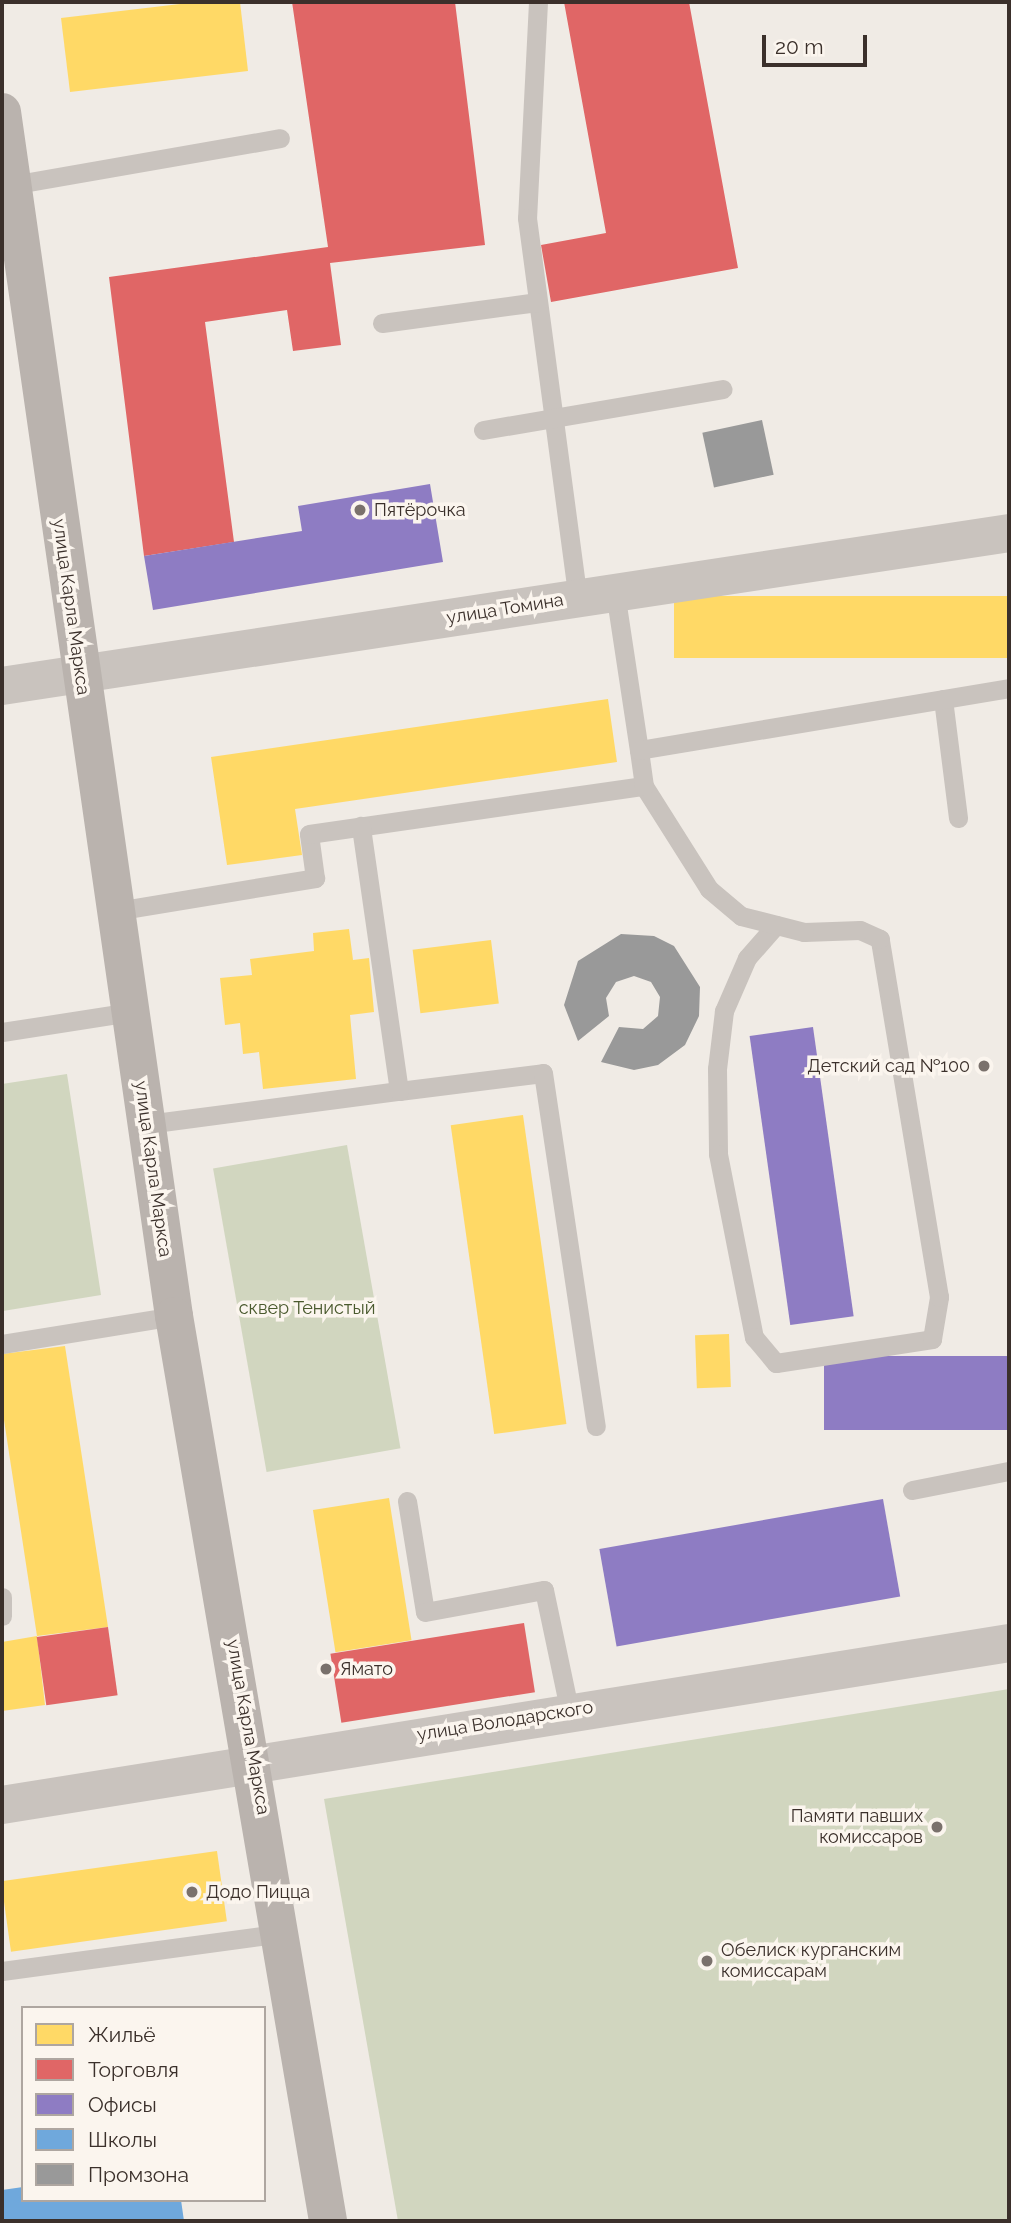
<!DOCTYPE html>
<html>
<head>
<meta charset="utf-8">
<style>
	body { margin:0 }
	#map { position:relative; width:1011px; height:2223px; overflow:hidden; background:#f0ebe5; font-family:Raleway,sans-serif }
	div>[style] { position:absolute }
	[style*='--x'] { left:calc(var(--x)*1px); top:calc(var(--y)*1px); width:calc(var(--w)*1px); rotate:calc(var(--a)*1deg) }
	.green>* { inset:0; background:#d1d6bf; transform-origin:0 0 }
	.homes>* { inset:0; background:#ffd966; transform-origin:0 0 }
	.shops>* { inset:0; background:#e06666; transform-origin:0 0 }
	.offices>* { inset:0; background:#8e7cc3; transform-origin:0 0 }
	.schools>* { inset:0; background:#6fa8dc }
	.industry>* { inset:0; background:#999; transform-origin:0 0 }
	.service>* { height:19px; margin:-9.5px; padding:0 9.5px; transform-origin:9.5px; border-radius:9.5px; background:#c9c3be }
	.tertiary>* { height:38px; margin:-19px; padding:0 19px; transform-origin:19px; border-radius:19px; background:#c9c3be }
	.secondary>* { height:38px; margin:-19px; padding:0 19px; transform-origin:19px; border-radius:19px; background:#bab3ae }
	.dots>* { width:19px; height:19px; translate:-50% -50%; box-sizing:border-box; border:4px solid #fbf5ee; border-radius:50% }
	span { translate:-50% -50%; white-space:nowrap; text-align:center; line-height:1.15; -webkit-text-stroke:7px #fbf5ee; paint-order:stroke }
	.poi-label { font-size:18px; color:#3b302b }
	.left { translate:0 -50%; text-align:left }
	.right { translate:-100% -50%; text-align:right }
	.street-label { font-size:18px; color:#3b302b }
	.park-label { font-size:18px; color:#4a5a2e }
	.frame { position:absolute; inset:0; border:4px solid #3b302b; pointer-events:none }
	.legend { position:absolute; left:21px; top:2006px; width:245px; height:196px; box-sizing:border-box; background:#fbf5ee; border:2px solid #aea6a0; margin:0; padding:9px 12px; list-style:none; font-size:21px; color:#3b302b }
	.legend li { display:flex; align-items:center; gap:14px; height:35px }
	.legend b { width:35px; border:2px solid #aea6a0 }
	.scale { position:absolute; left:762px; top:35px; width:105px; height:32px; box-sizing:border-box; border:4px solid #3b302b; border-top:0; padding-left:9px; font-size:21px; line-height:24px; white-space:nowrap; color:#3b302b; -webkit-text-stroke:5px #fbf5ee; paint-order:stroke }
</style>
</head>
<body>
<div id="map">
	<div class="green">
		<i style="clip-path:polygon(67px 1074px,101px 1295px,3px 1311px,2px 1084px)"></i>
		<i style="left:347px;top:1145px;width:308px;height:136px;rotate:80deg"></i>
		<i style="clip-path:polygon(1009px 1689px,1009px 2221px,398px 2221px,324px 1799px)"></i>
	</div>
	<div class="homes">
		<i style="clip-path:polygon(197px 2px,240px 2px,248px 71px,70px 92px,61px 18px)"></i>
		<i style="left:1009px;top:596px;width:62px;height:335px;rotate:90deg"></i>
		<i style="clip-path:polygon(608px 699px,617px 762px,295px 809px,302px 855px,227px 865px,211px 757px)"></i>
		<i style="clip-path:polygon(349px 929px,353px 960px,369px 958px,374px 1012px,350px 1015px,356px 1079px,263px 1089px,259px 1052px,243px 1054px,240px 1023px,225px 1025px,220px 978px,252px 975px,250px 959px,314px 951px,313px 933px)"></i>
		<i style="left:491px;top:940px;width:64px;height:79px;rotate:83deg"></i>
		<i style="left:523px;top:1115px;width:312px;height:73px;rotate:82deg"></i>
		<i style="left:729px;top:1334px;width:53px;height:34px;rotate:88deg"></i>
		<i style="clip-path:polygon(65px 1346px,108px 1627px,37px 1636px,2px 1407px,2px 1354px)"></i>
		<i style="left:389px;top:1498px;width:144px;height:77px;rotate:81deg"></i>
		<i style="clip-path:polygon(37px 1636px,45px 1705px,2px 1711px,2px 1642px)"></i>
		<i style="left:217px;top:1851px;width:71px;height:218px;rotate:82deg"></i>
	</div>
	<div class="shops">
		<i style="clip-path:polygon(292px 2px,455px 2px,485px 245px,330px 263px,341px 345px,293px 351px,287px 310px,205px 322px,234px 542px,144px 556px,109px 277px,328px 247px)"></i>
		<i style="clip-path:polygon(564px 2px,689px 2px,738px 268px,551px 302px,541px 245px,606px 233px)"></i>
		<i style="left:524px;top:1623px;width:70px;height:196px;rotate:81deg"></i>
		<i style="left:108px;top:1627px;width:69px;height:72px;rotate:82deg"></i>
	</div>
	<div class="offices">
		<i style="clip-path:polygon(430px 484px,443px 562px,153px 610px,144px 556px,302px 531px,298px 506px)"></i>
		<i style="left:813px;top:1027px;width:292px;height:64px;rotate:82deg"></i>
		<i style="left:1009px;top:1356px;width:74px;height:185px;rotate:90deg"></i>
		<i style="left:883px;top:1499px;width:99px;height:288px;rotate:80deg"></i>
	</div>
	<div class="schools">
		<i style="clip-path:polygon(23px 2187px,23px 2200px,181px 2200px,184px 2221px,2px 2221px,2px 2190px)"></i>
	</div>
	<div class="industry">
		<i style="left:762px;top:420px;width:56px;height:61px;rotate:78deg"></i>
		<i style="clip-path:polygon(621px 934px,654px 936px,674px 946px,700px 987px,699px 1016px,685px 1045px,658px 1065px,634px 1070px,601px 1062px,619px 1027px,643px 1029px,658px 1016px,660px 997px,651px 982px,634px 976px,616px 982px,606px 998px,609px 1016px,578px 1041px,564px 1005px,578px 961px)"></i>
	</div>
	<div class="service">
		<i style="--x:538;--y:2;--w:216;--a:92.9"></i>
		<i style="--x:527;--y:218;--w:383;--a:82.4"></i>
		<i style="--x:6;--y:186;--w:278;--a:-9.9"></i>
		<i style="--x:382;--y:323;--w:157;--a:-7.7"></i>
		<i style="--x:483;--y:430;--w:243;--a:-9.7"></i>
		<i style="--x:615;--y:592;--w:160;--a:81.4"></i>
		<i style="--x:943;--y:699;--w:120;--a:82.8"></i>
		<i style="--x:116;--y:911;--w:202;--a:-9.4"></i>
		<i style="--x:315;--y:878;--w:44;--a:-97.8"></i>
		<i style="--x:309;--y:834;--w:338;--a:-8.2"></i>
		<i style="--x:776;--y:925;--w:44;--a:131.3"></i>
		<i style="--x:747;--y:958;--w:58;--a:113.5"></i>
		<i style="--x:724;--y:1011;--w:58;--a:96.9"></i>
		<i style="--x:717;--y:1069;--w:85;--a:89.3"></i>
		<i style="--x:718;--y:1154;--w:187;--a:78.9"></i>
		<i style="--x:754;--y:1337;--w:34;--a:50"></i>
		<i style="--x:776;--y:1363;--w:158;--a:-8.7"></i>
		<i style="--x:932;--y:1339;--w:43;--a:-80.5"></i>
		<i style="--x:939;--y:1297;--w:363;--a:-99.4"></i>
		<i style="--x:880;--y:939;--w:22;--a:-156"></i>
		<i style="--x:860;--y:930;--w:56;--a:178"></i>
		<i style="--x:804;--y:932;--w:65;--a:-165.7"></i>
		<i style="--x:741;--y:916;--w:42;--a:-139.8"></i>
		<i style="--x:709;--y:889;--w:122;--a:-122.3"></i>
		<i style="--x:644;--y:786;--w:36;--a:-98"></i>
		<i style="--x:639;--y:750;--w:375;--a:-9.5"></i>
		<i style="--x:2;--y:1032;--w:131;--a:-8.8"></i>
		<i style="--x:399;--y:1091;--w:145;--a:-7.1"></i>
		<i style="--x:543;--y:1073;--w:357;--a:81.5"></i>
		<i style="--x:147;--y:1124;--w:254;--a:-7.5"></i>
		<i style="--x:399;--y:1091;--w:268;--a:-98.2"></i>
		<i style="--x:2;--y:1344;--w:174;--a:-9.2"></i>
		<i style="--x:912;--y:1490;--w:99;--a:-11.1"></i>
		<i style="--x:407;--y:1501;--w:112;--a:80.8"></i>
		<i style="--x:425;--y:1612;--w:121;--a:-10.5"></i>
		<i style="--x:544;--y:1590;--w:122;--a:78.1"></i>
		<i style="--x:2;--y:1597;--w:19;--a:90"></i>
		<i style="--x:2;--y:1971;--w:283;--a:-7.7"></i>
	</div>
	<div class="tertiary">
		<i style="--x:2;--y:686;--w:1019;--a:-8.64"></i>
		<i style="--x:2;--y:1805;--w:1020;--a:-9.14"></i>
	</div>
	<div class="secondary">
		<i style="--x:2;--y:112;--w:1216;--a:81.87"></i>
		<i style="--x:174;--y:1316;--w:918;--a:80.34"></i>
	</div>
	<div class="dots">
		<i style="left:360px;top:510px;background:#7a716c"></i>
		<i style="left:984px;top:1066px;background:#7a716c"></i>
		<i style="left:326px;top:1669px;background:#7a716c"></i>
		<i style="left:937px;top:1827px;background:#7a716c"></i>
		<i style="left:192px;top:1892px;background:#7a716c"></i>
		<i style="left:707px;top:1961px;background:#7a716c"></i>
	</div>
	<div class="poi-label">
		<span class="left" style="left:374px;top:510px">Пятёрочка</span>
		<span class="right" style="left:970px;top:1066px">Детский сад №100</span>
		<span class="left" style="left:340px;top:1669px">Ямато</span>
		<span class="right" style="left:923px;top:1827px">Памяти павших<br>комиссаров</span>
		<span class="left" style="left:206px;top:1892px">Додо Пицца</span>
		<span class="left" style="left:721px;top:1961px">Обелиск курганским<br>комиссарам</span>
	</div>
	<div class="street-label">
		<span style="left:71px;top:607px;rotate:82deg">улица Карла Маркса</span>
		<span style="left:505px;top:609px;rotate:-9deg">улица Томина</span>
		<span style="left:153px;top:1169px;rotate:82deg">улица Карла Маркса</span>
		<span style="left:505px;top:1721px;rotate:-9deg">улица Володарского</span>
		<span style="left:248px;top:1727px;rotate:80deg">улица Карла Маркса</span>
	</div>
	<div class="park-label">
		<span style="left:307px;top:1308px">сквер Тенистый</span>
	</div>
	<div class="frame"></div>
	<ul class="legend">
	<li><b style="height:19px;background:#ffd966"></b>Жильё</li>
	<li><b style="height:19px;background:#e06666"></b>Торговля</li>
	<li><b style="height:19px;background:#8e7cc3"></b>Офисы</li>
	<li><b style="height:19px;background:#6fa8dc"></b>Школы</li>
	<li><b style="height:19px;background:#999"></b>Промзона</li>
	</ul>
	<div class="scale">20 m</div>
</div>
</body>
</html>
